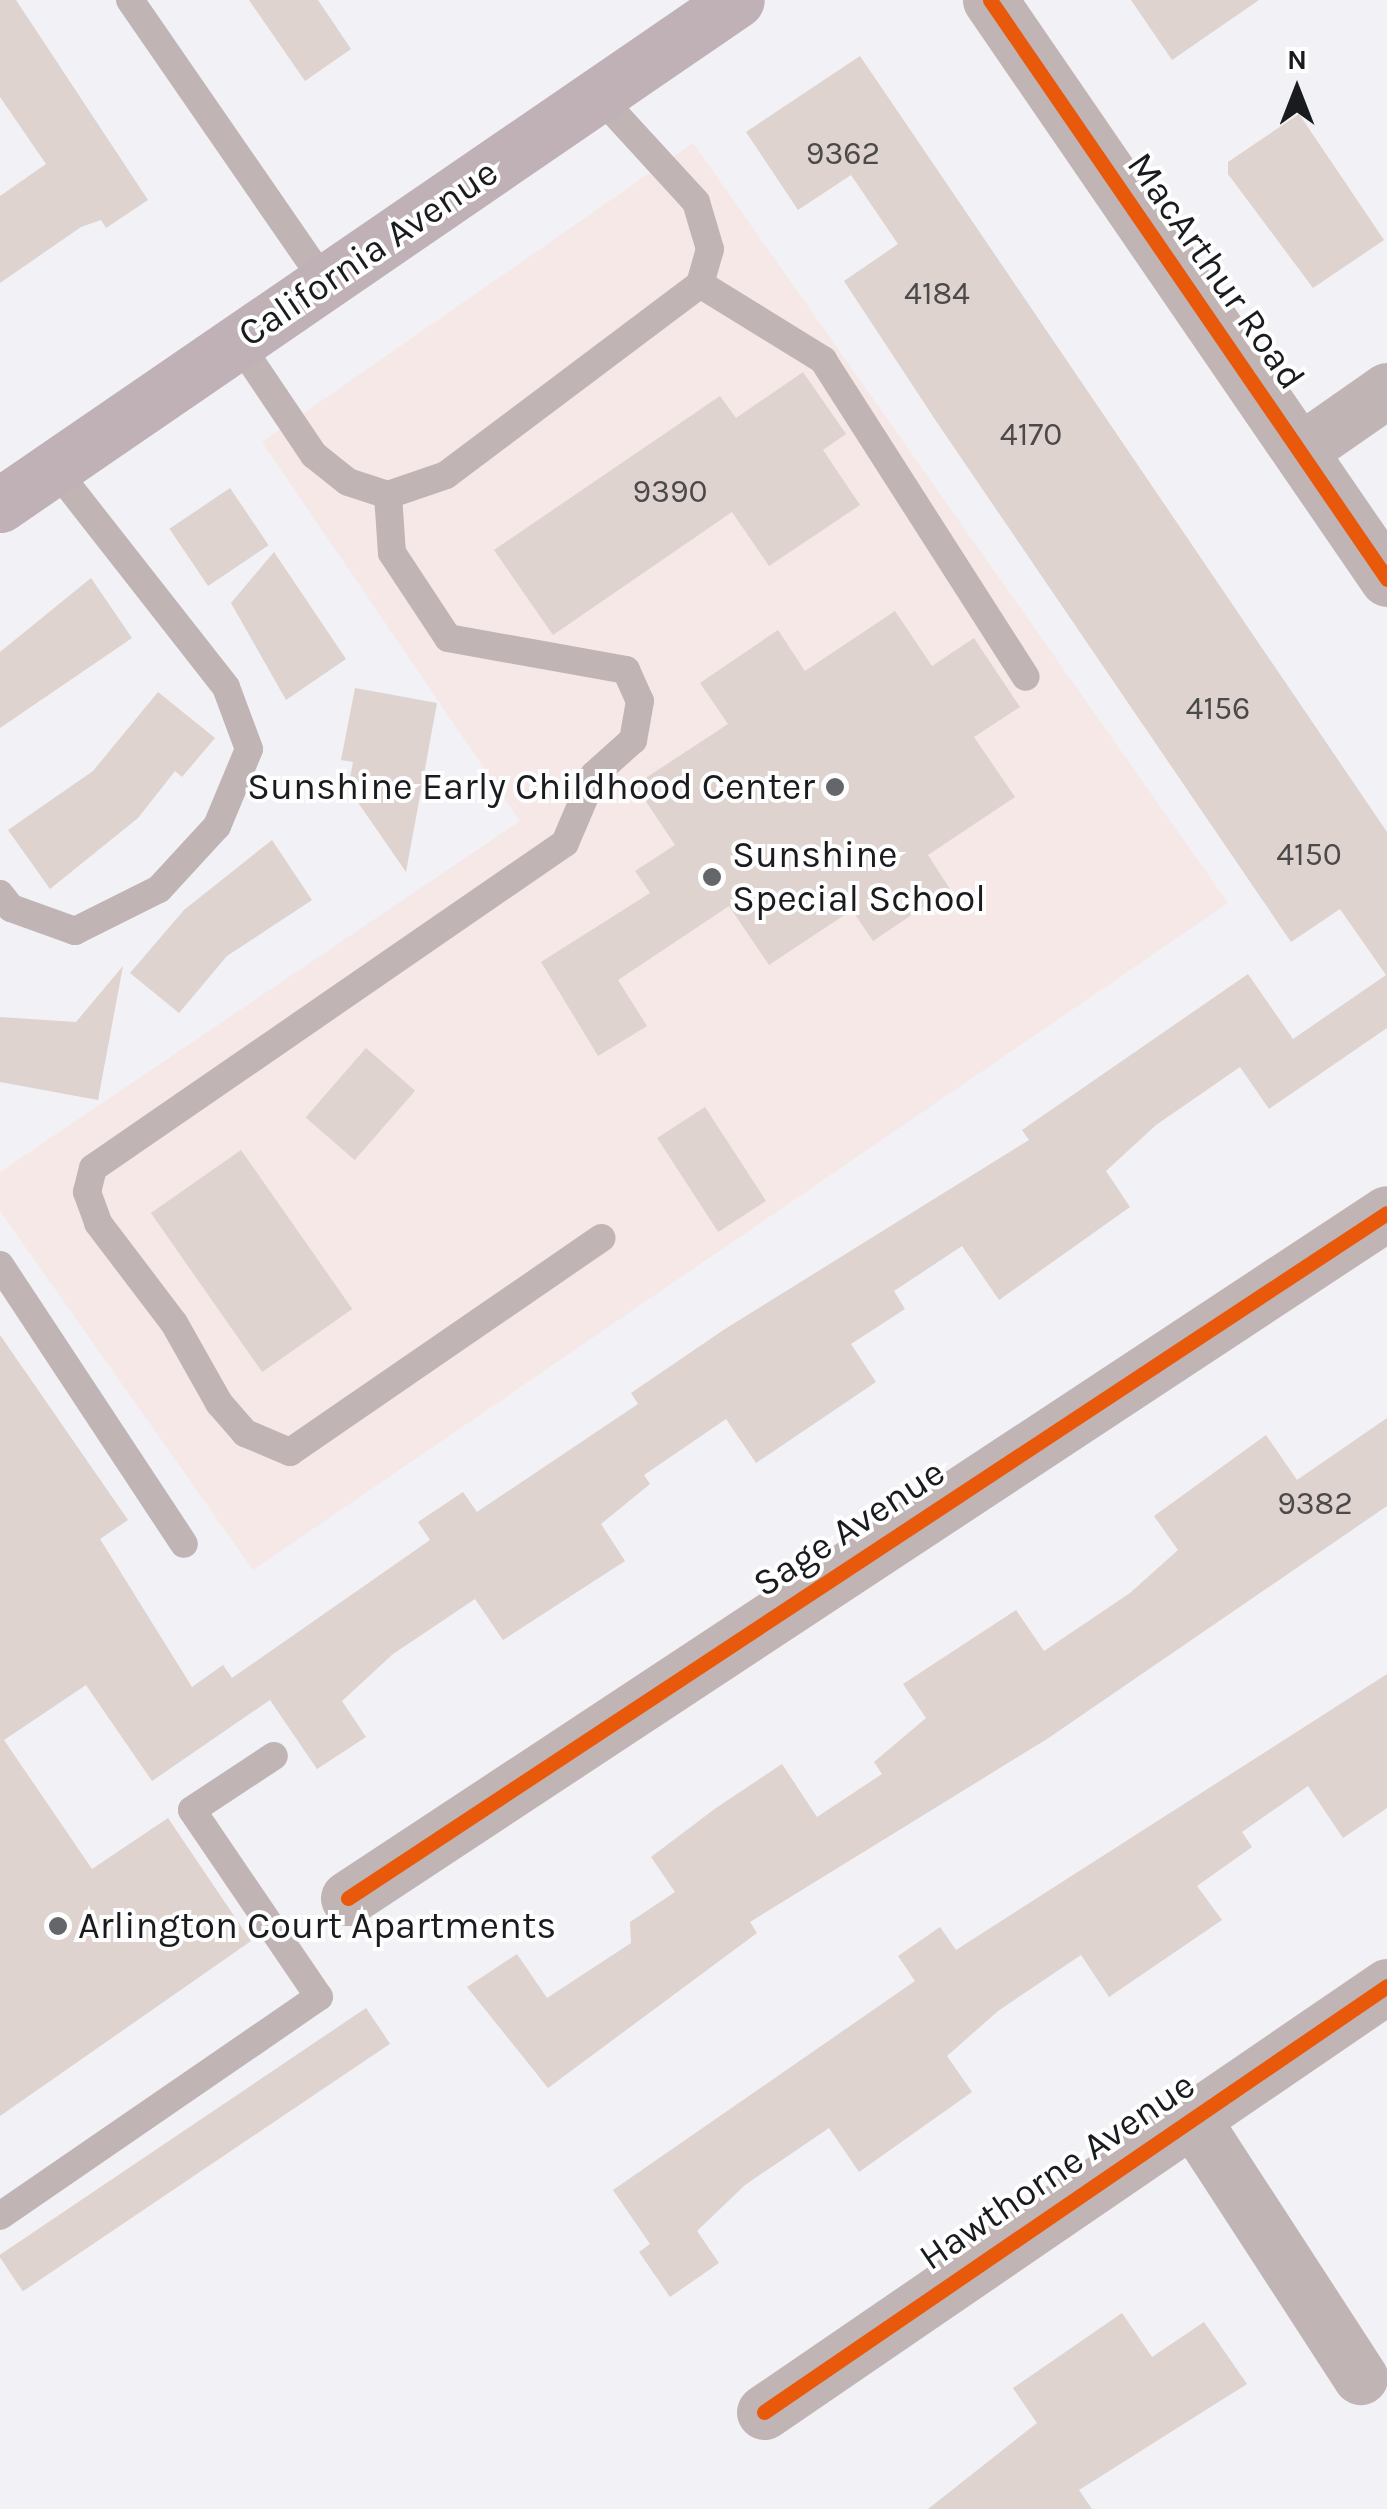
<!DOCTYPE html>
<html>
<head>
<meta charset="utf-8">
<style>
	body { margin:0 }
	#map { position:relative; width:1387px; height:2509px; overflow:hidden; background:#f1f1f6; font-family:Karla,sans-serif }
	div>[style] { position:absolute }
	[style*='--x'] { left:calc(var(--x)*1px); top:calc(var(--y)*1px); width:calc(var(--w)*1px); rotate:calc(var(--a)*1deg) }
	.education>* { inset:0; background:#f5e8e6 }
	.building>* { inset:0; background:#ded3ce; transform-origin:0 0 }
	.service>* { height:28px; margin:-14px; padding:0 14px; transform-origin:14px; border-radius:14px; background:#c1b4b5 }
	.minor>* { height:55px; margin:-27.5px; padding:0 27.5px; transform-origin:27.5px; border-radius:27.5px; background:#c1b4b5 }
	.secondary>* { height:55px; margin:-27.5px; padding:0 27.5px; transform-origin:27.5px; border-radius:27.5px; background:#bfb1b5 }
	.cycleway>* { height:15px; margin:-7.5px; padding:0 7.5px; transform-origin:7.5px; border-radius:7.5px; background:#e8590c }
	.dots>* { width:28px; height:28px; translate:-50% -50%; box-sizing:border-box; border:5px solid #fefefe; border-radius:50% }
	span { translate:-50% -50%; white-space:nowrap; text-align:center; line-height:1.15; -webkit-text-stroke:8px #fefefe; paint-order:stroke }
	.number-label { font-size:32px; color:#4b494a }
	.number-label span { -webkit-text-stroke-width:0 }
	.street-label { font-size:38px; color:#1a1b1e }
	.poi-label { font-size:38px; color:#1a1b1e }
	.right { translate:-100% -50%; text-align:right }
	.left { translate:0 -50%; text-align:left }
	.north { position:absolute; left:1247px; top:40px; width:100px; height:100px; -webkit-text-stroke:8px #fefefe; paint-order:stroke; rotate:0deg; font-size:28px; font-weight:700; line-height:40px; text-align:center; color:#1a1b1e }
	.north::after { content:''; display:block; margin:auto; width:35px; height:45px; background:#1a1b1e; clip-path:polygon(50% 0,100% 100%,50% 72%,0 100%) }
</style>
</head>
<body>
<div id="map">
	<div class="education">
		<i style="clip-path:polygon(693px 143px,1228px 903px,253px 1570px,0 1211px,0 1172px,520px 821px,262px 442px)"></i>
	</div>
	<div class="building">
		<i style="clip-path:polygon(0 0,16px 0,148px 200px,106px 228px,101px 220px,81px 227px,0 283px,0 196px,46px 164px,0 97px)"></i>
		<i style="clip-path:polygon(249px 0,318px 0,351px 49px,305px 81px)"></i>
		<i style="clip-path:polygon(1131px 0,1259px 0,1172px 60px)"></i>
		<i style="clip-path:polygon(860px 56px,1387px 832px,1387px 1028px,1269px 1109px,1240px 1067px,1156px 1125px,1106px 1171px,1130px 1207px,999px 1300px,962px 1246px,894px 1291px,905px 1309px,851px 1344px,876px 1382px,756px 1463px,726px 1419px,644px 1475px,650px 1484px,601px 1524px,625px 1561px,503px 1640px,475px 1599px,393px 1654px,342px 1701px,366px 1737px,317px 1769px,270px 1700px,152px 1781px,86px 1685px,4px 1740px,92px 1869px,168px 1818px,251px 1941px,0 2116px,0 1335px,128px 1520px,100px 1539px,192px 1687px,223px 1665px,232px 1678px,430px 1540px,418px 1522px,463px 1492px,477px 1512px,638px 1404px,631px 1393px,725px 1329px,1029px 1140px,1022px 1130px,1248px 974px,1293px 1039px,1386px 975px,1340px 909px,1291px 942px,936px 421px,844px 281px,898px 244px,851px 175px,798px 210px,746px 132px)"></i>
		<i style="clip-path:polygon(1299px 114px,1384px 240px,1313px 288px,1228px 174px,1228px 162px)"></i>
		<i style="clip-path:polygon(803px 372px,846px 434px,823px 450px,860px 505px,769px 566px,732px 512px,553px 635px,494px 550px,720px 396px,736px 418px)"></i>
		<i style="left:230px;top:488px;width:69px;height:73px;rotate:56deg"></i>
		<i style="clip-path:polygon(274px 552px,346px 659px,286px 700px,231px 603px)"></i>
		<i style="clip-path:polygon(91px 578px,132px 638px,0 728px,0 652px)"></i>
		<i style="clip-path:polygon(895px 611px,932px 666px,974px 638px,1020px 707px,974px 737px,1015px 797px,928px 855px,950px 889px,873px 941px,852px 910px,769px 965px,729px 906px,618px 980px,647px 1026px,598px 1056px,541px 962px,650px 893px,635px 871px,675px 845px,635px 785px,728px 724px,700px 683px,778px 630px,805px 671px)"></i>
		<i style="clip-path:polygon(355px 688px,437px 703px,406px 872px,348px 788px,353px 762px,341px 760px)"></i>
		<i style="clip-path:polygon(158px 692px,215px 738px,182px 777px,175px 771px,138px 818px,50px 889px,8px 830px,93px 771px)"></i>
		<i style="clip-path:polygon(272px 840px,312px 900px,227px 956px,179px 1013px,130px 973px,184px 910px)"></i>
		<i style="clip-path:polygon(123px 966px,98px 1100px,0 1082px,0 1017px,76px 1022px)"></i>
		<i style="left:366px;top:1048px;width:65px;height:92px;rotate:41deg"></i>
		<i style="left:705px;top:1107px;width:112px;height:57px;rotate:57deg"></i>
		<i style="left:241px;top:1150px;width:194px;height:110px;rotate:55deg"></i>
		<i style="clip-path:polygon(1387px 1418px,1387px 1506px,1047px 1739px,750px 1922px,757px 1933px,548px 2088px,467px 1987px,517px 1954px,547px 1998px,631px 1943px,630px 1922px,675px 1892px,651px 1857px,716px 1808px,782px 1764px,817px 1817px,882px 1774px,874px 1762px,926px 1718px,903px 1684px,1016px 1610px,1044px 1651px,1130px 1593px,1178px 1550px,1154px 1516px,1266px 1435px,1297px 1480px)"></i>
		<i style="clip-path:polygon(1387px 1674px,1387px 1808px,1343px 1838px,1308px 1786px,1242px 1832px,1252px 1847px,1197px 1886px,1222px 1920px,1109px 1997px,1081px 1955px,998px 2011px,947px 2056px,972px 2092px,859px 2172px,829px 2128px,745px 2185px,697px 2231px,719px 2263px,670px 2297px,639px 2252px,650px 2244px,613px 2190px,915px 1981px,898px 1956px,940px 1927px,956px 1950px)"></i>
		<i style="left:366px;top:2008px;width:43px;height:443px;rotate:56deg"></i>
		<i style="clip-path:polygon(1122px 2313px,1152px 2357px,1204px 2322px,1247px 2384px,1079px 2490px,1092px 2509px,928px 2509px,1037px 2423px,1013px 2388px)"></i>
	</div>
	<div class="service">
		<i style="--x:130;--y:0;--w:344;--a:55.4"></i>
		<i style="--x:700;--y:284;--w:145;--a:31.7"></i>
		<i style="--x:823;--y:360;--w:376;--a:57.4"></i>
		<i style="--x:238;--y:342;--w:136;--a:56.1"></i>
		<i style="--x:314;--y:455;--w:43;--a:38.5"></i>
		<i style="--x:348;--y:482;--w:42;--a:18"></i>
		<i style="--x:388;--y:495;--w:61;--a:-19"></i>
		<i style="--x:446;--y:475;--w:318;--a:-36.9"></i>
		<i style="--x:700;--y:284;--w:36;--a:-74"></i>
		<i style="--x:710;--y:249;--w:49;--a:-106.6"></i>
		<i style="--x:696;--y:202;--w:145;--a:-132.5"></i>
		<i style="--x:388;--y:495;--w:58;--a:86.1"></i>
		<i style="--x:392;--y:553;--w:102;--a:56.6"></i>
		<i style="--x:448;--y:638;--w:181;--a:10.2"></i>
		<i style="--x:626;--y:670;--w:34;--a:66"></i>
		<i style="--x:640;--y:701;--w:40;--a:100"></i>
		<i style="--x:633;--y:740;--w:52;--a:138.1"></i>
		<i style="--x:594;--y:775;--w:74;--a:113.1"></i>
		<i style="--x:565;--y:843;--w:573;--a:145.45"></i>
		<i style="--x:93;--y:1168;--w:25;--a:104"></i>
		<i style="--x:87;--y:1192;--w:33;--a:70"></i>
		<i style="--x:98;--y:1223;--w:126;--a:52.8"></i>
		<i style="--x:174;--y:1323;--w:92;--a:60.6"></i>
		<i style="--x:219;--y:1403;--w:40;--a:49"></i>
		<i style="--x:245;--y:1433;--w:49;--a:22.9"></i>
		<i style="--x:290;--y:1452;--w:378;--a:-34.5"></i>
		<i style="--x:0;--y:894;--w:18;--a:52"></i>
		<i style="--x:11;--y:908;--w:68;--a:19.8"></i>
		<i style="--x:75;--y:931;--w:94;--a:-26.6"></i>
		<i style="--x:159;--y:889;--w:86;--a:-47.4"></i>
		<i style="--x:217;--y:826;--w:83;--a:-67.4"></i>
		<i style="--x:249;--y:749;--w:66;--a:-110.4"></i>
		<i style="--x:226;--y:687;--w:278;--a:-128.1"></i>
		<i style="--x:0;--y:1265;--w:334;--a:56.6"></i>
		<i style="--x:0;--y:2216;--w:387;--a:-34.5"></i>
		<i style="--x:319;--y:1997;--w:226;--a:-124.2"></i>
		<i style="--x:192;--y:1810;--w:98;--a:-33.4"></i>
	</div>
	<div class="minor">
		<i style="--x:990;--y:0;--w:702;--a:55.56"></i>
		<i style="--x:1301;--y:450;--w:105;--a:-34.9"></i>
		<i style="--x:348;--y:1898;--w:1244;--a:-33.4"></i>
		<i style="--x:1192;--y:2118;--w:309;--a:57"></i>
		<i style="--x:764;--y:2412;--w:755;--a:-34.36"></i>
	</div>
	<div class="secondary">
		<i style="--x:0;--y:505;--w:893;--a:-34.42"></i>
	</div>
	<div class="cycleway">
		<i style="--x:990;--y:0;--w:702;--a:55.56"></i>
		<i style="--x:348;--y:1898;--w:1244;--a:-33.4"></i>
		<i style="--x:764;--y:2412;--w:755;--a:-34.36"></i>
	</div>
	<div class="dots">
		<i style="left:835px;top:787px;background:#65666a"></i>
		<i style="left:712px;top:877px;background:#65666a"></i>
		<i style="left:58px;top:1926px;background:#65666a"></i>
	</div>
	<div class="number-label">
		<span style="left:843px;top:154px">9362</span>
		<span style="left:937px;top:294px">4184</span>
		<span style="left:1031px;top:435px">4170</span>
		<span style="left:670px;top:492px">9390</span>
		<span style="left:1218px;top:709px">4156</span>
		<span style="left:1309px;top:855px">4150</span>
		<span style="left:1315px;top:1504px">9382</span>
	</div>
	<div class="street-label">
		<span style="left:368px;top:253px;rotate:-34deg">California Avenue</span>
		<span style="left:1216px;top:271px;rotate:55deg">MacArthur Road</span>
		<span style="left:849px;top:1528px;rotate:-33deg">Sage Avenue</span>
		<span style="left:1057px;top:2171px;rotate:-34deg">Hawthorne Avenue</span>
	</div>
	<div class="poi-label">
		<span class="right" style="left:815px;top:787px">Sunshine Early Childhood Center</span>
		<span class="left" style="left:732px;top:877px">Sunshine<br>Special School</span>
		<span class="left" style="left:78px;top:1926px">Arlington Court Apartments</span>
	</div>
	<div class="north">N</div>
</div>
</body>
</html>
